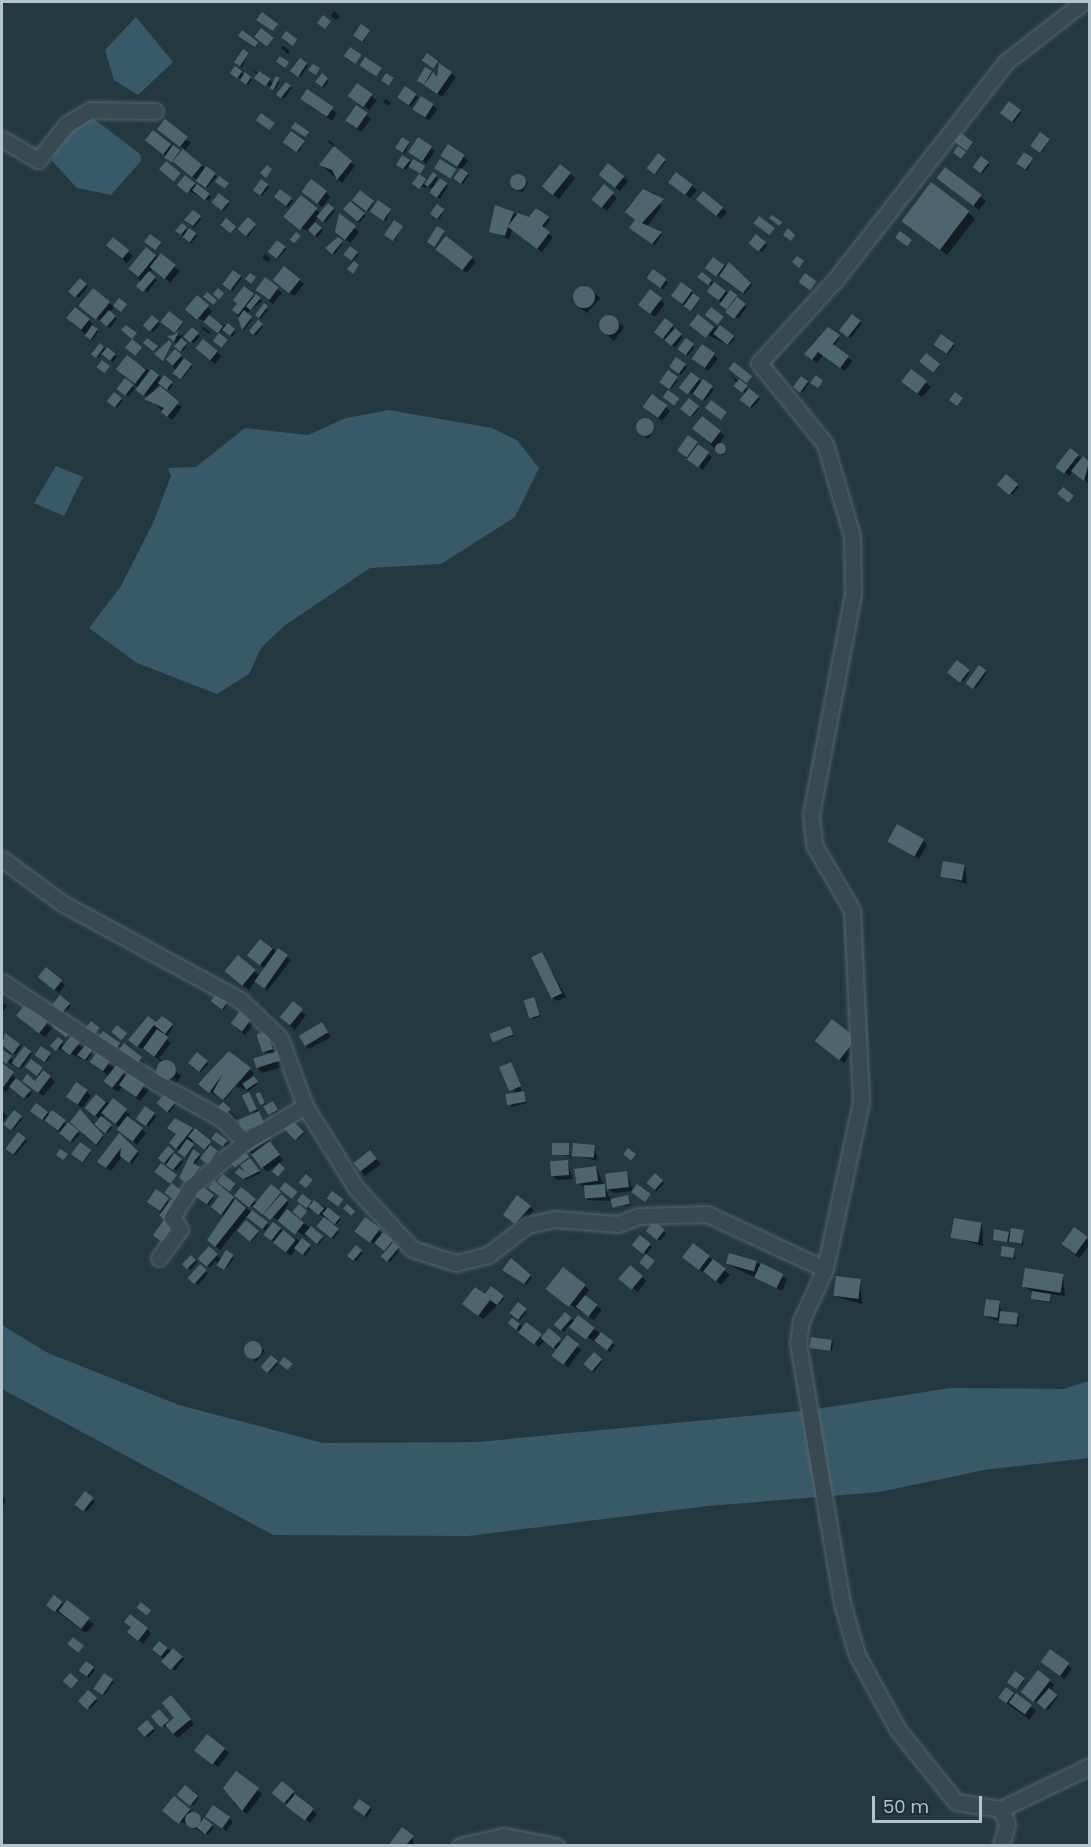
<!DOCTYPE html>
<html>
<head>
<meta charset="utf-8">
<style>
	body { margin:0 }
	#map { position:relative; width:1091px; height:1847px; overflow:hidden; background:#243840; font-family:Poppins,sans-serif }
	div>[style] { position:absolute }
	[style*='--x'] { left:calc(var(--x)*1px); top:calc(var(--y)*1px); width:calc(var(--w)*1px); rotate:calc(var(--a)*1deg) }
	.water>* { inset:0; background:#375968 }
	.shadow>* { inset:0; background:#0007; transform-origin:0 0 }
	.building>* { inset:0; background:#4f656d; transform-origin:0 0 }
	.round { border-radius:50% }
	.roads { filter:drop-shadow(0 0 2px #56666e) drop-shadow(0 0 2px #56666e) }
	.minor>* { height:15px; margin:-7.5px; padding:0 7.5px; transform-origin:7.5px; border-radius:7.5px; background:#384950 }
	span { translate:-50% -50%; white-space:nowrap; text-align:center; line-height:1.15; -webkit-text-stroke:5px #1d2e35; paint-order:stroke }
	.frame { position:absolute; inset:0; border:3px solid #b5c3cb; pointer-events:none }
	.scale { position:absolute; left:872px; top:1796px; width:110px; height:27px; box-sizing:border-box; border:3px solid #b5c3cb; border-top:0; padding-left:8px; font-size:18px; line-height:21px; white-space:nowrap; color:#b5c3cb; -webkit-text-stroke:4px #1d2e35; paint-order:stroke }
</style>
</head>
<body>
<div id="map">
	<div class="water">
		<i style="clip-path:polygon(136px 17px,173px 62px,138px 95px,114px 80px,105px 50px)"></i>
		<i style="clip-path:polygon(94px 119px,140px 154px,141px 161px,111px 195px,77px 188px,52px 161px,56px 148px,83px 121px)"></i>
		<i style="clip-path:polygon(389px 410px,492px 428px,517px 440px,539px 468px,515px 517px,441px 564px,370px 568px,284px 626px,261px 648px,249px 674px,217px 694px,137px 663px,89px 628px,121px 586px,153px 523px,171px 476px,168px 468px,196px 467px,245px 428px,308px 435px,346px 418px)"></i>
		<i style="clip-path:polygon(56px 466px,83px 477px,64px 516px,34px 503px)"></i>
		<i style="clip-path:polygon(2px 1325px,48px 1353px,179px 1405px,323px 1443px,478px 1442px,810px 1410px,950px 1388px,1063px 1389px,1089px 1381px,1089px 1458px,984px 1470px,880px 1492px,708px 1506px,468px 1536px,273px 1535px,2px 1389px)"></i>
	</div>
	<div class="shadow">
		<i style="clip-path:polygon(334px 11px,340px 16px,337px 20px,331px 16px)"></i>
		<i style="clip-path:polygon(369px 31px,364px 42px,356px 37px)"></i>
		<i style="clip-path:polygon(283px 46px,290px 51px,288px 54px,281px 48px)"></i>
		<i style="clip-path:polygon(248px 54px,242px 67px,237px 64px)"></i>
		<i style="clip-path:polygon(300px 60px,308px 66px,300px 77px,294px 73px)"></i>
		<i style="clip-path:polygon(441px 66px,456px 77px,442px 97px,419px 82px,425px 69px,438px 80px)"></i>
		<i style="clip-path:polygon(250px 68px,273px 83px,280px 81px,274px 91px)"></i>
		<i style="clip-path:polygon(236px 69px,252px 80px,248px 85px,232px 73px)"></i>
		<i style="clip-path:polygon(322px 75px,329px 81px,324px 88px,319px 84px)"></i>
		<i style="left:286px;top:84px;width:7px;height:13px;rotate:34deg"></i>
		<i style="clip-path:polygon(357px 85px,377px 100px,369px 110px,354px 100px)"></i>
		<i style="clip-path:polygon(405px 88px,418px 97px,411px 107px,400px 100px)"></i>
		<i style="clip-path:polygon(308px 91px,337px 113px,332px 121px,306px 103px)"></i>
		<i style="clip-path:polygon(386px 99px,391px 103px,389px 106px,383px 102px)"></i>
		<i style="left:1009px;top:103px;width:16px;height:12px;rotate:40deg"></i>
		<i style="clip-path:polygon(433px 105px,437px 110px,429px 121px,414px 109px)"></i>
		<i style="clip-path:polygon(367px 115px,371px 119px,361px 132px,351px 125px)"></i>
		<i style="clip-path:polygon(164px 133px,191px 142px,184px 152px,217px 176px,207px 188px,151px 144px,170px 145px,181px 154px,185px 149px)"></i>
		<i style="left:329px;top:140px;width:8px;height:2px;rotate:40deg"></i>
		<i style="clip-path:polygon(1049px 140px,1042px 153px,1033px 147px)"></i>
		<i style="clip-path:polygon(304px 142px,299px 152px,287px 144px)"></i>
		<i style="clip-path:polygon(409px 143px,405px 154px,398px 150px)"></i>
		<i style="clip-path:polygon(431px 147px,435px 151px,426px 164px,410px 152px)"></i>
		<i style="clip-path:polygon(464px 156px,468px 161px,461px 170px,469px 175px,463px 184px,457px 181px,462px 170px,447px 160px)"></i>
		<i style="left:659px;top:156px;width:9px;height:16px;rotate:41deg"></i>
		<i style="clip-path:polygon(982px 158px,989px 165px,982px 174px,975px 167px)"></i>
		<i style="clip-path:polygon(1032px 159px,1027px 171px,1019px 166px)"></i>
		<i style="clip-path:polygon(409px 161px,424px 167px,422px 174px,409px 165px,406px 170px,400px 166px)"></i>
		<i style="clip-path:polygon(351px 162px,355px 166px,342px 183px,321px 165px)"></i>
		<i style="clip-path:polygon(560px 166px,575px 178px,559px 199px,549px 191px)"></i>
		<i style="clip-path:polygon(946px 169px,986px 201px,979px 210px,943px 182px)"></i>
		<i style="clip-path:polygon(433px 174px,438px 178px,432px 188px,416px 186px)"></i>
		<i style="clip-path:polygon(677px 174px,697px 190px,690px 198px,675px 186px)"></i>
		<i style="clip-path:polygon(514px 176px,528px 182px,523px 192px,512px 189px)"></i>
		<i style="clip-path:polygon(185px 177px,211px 197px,208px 201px,179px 185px)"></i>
		<i style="clip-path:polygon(623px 177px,628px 181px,620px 191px,605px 179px)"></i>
		<i style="clip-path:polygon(440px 180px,448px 186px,440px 199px,434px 195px)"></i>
		<i style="left:261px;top:181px;width:10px;height:11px;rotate:37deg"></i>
		<i style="clip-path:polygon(604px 187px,617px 198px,607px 211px,598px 204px)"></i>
		<i style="left:281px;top:191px;width:16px;height:8px;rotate:40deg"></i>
		<i style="clip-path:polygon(651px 191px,664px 201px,655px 199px,662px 206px,646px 228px,662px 234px,655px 245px,632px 229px,654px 197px)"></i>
		<i style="clip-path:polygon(326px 192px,330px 197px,322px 207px,308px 196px)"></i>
		<i style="left:360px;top:192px;width:18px;height:10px;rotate:38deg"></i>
		<i style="clip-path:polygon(703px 193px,727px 212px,721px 219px,702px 204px)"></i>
		<i style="clip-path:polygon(219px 195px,229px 204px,224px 211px,214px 203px)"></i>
		<i style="clip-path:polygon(301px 197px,321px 214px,328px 205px,335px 211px,326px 222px,319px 216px,314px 223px,323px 230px,318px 237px,289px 221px)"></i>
		<i style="left:350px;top:203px;width:20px;height:9px;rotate:41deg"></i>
		<i style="clip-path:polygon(390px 210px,386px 221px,374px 213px)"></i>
		<i style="clip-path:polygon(443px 210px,440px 219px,433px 215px)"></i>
		<i style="clip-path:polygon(537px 210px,550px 220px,543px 229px,553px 237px,542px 252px,512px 230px,509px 239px,490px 231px,513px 213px,530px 219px)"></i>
		<i style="left:193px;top:212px;width:11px;height:11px;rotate:41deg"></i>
		<i style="clip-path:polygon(968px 212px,975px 219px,947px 255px,904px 221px)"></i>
		<i style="clip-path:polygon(339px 215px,359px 232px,350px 243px,341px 236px)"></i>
		<i style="clip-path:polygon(248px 219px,256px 226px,248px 237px,240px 229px)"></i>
		<i style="clip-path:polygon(402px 227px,395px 241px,388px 236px)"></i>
		<i style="clip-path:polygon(190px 230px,197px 236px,191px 243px,177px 231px)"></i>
		<i style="clip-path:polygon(444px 232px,436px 247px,430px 243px)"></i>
		<i style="left:151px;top:236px;width:13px;height:8px;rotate:42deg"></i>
		<i style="left:756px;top:237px;width:14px;height:9px;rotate:36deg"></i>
		<i style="clip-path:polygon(113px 239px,133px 256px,127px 263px,112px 250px)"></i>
		<i style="clip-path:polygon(338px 239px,343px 243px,335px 254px,327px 248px)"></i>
		<i style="left:278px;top:242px;width:11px;height:12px;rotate:41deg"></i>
		<i style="clip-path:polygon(351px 248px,359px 255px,353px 261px,346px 255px)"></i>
		<i style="clip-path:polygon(146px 249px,180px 271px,170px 283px,153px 268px,149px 273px,157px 280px,147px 293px,135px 273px)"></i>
		<i style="clip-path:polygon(265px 254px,271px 259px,268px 262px,262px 258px)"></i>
		<i style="clip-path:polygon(442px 254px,472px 257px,476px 262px,467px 273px)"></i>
		<i style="clip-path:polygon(730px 265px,752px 285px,745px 294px,707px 268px)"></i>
		<i style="clip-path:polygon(284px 268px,304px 284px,294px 296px,279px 284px)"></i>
		<i style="left:653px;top:271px;width:19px;height:9px;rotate:36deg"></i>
		<i style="left:234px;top:272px;width:10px;height:16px;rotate:37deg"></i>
		<i style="clip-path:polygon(702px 274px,747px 307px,738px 319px,709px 291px,712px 287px)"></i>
		<i style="clip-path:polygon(265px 279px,282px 293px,273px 304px,261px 294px)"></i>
		<i style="left:80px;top:280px;width:10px;height:15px;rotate:37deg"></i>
		<i style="left:585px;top:285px;width:20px;height:20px;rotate:41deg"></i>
		<i style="clip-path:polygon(244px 288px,262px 301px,246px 314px,252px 320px,244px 330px,234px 310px)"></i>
		<i style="clip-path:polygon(93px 290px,114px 307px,109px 313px,117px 319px,110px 328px,85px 310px)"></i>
		<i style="clip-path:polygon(650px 291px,665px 304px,655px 317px,644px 309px)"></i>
		<i style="clip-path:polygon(691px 291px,700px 300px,692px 312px,673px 296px)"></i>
		<i style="clip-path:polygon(197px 297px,212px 311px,208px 316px,236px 332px,232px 337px,191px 314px)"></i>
		<i style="clip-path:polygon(264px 306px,268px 309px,261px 319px,257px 315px)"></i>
		<i style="left:170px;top:313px;width:17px;height:11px;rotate:40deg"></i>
		<i style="clip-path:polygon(609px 314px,624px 327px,614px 341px,599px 328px)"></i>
		<i style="left:152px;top:317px;width:11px;height:11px;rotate:41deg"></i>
		<i style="left:853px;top:317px;width:11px;height:18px;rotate:38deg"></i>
		<i style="clip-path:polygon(89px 320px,98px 332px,92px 340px,72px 323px)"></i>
		<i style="clip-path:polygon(665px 320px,683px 337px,675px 348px,656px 332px)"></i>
		<i style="clip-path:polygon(258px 322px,263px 326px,256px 336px,251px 331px)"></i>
		<i style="left:203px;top:327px;width:9px;height:2px;rotate:36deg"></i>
		<i style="clip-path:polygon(720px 327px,735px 338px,729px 345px,695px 329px)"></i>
		<i style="left:192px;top:329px;width:11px;height:10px;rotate:41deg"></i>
		<i style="clip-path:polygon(828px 329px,840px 338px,834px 346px,852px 361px,845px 371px,823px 355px,817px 363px,806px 354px)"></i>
		<i style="clip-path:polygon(183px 335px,180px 339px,187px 345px,183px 351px,170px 337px)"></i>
		<i style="left:942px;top:336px;width:16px;height:11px;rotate:38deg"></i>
		<i style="left:686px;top:340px;width:11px;height:11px;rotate:38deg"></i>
		<i style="clip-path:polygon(100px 345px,117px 356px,113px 362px,102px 353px,98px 358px,93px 354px)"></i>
		<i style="clip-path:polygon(217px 352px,221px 356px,215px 364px,201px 353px)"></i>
		<i style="clip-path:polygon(714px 355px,718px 359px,708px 371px,698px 363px)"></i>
		<i style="left:926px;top:355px;width:18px;height:8px;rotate:41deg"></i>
		<i style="clip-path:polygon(181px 356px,192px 366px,182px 379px,168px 360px)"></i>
		<i style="clip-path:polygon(127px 357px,173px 385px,169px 390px,160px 383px,153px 392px,182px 407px,172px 420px,122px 373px)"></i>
		<i style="left:677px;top:359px;width:13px;height:10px;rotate:39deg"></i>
		<i style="clip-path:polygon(911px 371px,931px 387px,922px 397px,907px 386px)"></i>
		<i style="left:668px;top:372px;width:13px;height:11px;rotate:39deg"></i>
		<i style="clip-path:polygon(730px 374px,760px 399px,752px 408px,742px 400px,746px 395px)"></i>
		<i style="left:802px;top:378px;width:9px;height:11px;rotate:36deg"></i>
		<i style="left:125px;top:380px;width:13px;height:11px;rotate:39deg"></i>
		<i style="clip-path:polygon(699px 380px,714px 389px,705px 401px,681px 387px)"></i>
		<i style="left:114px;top:394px;width:11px;height:9px;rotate:38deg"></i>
		<i style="clip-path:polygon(652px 396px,670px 411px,662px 421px,648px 411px)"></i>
		<i style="left:689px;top:400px;width:13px;height:11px;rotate:39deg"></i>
		<i style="clip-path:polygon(645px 419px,655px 429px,648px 439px,638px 431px)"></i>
		<i style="clip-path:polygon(720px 432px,725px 436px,720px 442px,727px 448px,722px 455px,698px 433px)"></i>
		<i style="clip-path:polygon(697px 443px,712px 457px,703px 470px,678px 450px)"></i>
		<i style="clip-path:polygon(1078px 456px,1090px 463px,1089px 484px,1073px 471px,1069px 476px,1062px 471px)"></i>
		<i style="left:1006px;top:476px;width:17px;height:10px;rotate:40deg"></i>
		<i style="left:957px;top:663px;width:16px;height:11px;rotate:38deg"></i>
		<i style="left:979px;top:667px;width:10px;height:19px;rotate:37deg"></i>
		<i style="clip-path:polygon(923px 840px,927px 845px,919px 859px,889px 841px)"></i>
		<i style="clip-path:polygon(965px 867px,967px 884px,942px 876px)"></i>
		<i style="clip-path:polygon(260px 941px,291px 960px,267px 991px,255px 981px,249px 990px,231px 976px,238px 958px,259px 975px,264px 968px,253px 960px)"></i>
		<i style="clip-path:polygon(542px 954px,566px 997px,557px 1001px,552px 997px)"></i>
		<i style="clip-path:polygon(44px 981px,61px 981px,65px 985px,59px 993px)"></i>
		<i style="left:61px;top:997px;width:13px;height:10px;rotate:42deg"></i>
		<i style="clip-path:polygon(534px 999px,541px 1016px,533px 1019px,532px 1017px)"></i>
		<i style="clip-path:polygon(213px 1001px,231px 1001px,224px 1010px)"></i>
		<i style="clip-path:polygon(2px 1002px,7px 1006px,2px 1013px)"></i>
		<i style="clip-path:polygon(293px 1004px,306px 1015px,295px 1030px,286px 1023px)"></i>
		<i style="clip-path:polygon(26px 1005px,53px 1027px,45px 1037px,22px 1020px)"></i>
		<i style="clip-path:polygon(242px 1010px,256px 1021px,245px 1035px,236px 1027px)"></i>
		<i style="clip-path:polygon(148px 1018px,157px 1025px,162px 1018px,173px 1027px,168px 1035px,157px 1031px,171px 1043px,159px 1058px,181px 1076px,175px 1085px,155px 1068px,161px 1061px,135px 1044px)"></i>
		<i style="clip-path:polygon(57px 1022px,94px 1051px,87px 1061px,52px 1046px,58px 1039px,65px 1046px,70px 1040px,54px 1026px)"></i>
		<i style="clip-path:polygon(322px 1024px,331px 1037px,309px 1049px,304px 1045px)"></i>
		<i style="clip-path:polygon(510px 1028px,514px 1036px,494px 1041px)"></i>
		<i style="clip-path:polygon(268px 1034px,275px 1054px,288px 1065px,262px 1073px,258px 1069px,274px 1054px,263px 1052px)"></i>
		<i style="clip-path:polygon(5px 1035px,21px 1047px,15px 1055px,2px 1044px)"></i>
		<i style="clip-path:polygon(98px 1040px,119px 1044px,145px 1062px,140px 1069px)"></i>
		<i style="clip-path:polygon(859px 1043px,844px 1063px,821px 1045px)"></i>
		<i style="clip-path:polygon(24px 1048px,32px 1054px,21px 1069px,2px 1059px,3px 1052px,14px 1061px)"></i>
		<i style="left:41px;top:1048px;width:13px;height:7px;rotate:39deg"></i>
		<i style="clip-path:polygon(99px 1051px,149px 1090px,140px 1101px,122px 1087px,118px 1092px,109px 1086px,109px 1076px,95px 1066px)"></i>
		<i style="clip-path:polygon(229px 1053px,254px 1073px,247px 1082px,258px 1084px,248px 1091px,236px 1086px,225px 1100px,205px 1089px)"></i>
		<i style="left:197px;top:1054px;width:15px;height:11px;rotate:42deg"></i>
		<i style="clip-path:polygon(510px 1064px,527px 1103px,511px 1107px,515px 1094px)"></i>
		<i style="clip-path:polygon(3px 1067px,32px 1093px,27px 1099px,10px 1087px,6px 1092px,2px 1088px)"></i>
		<i style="clip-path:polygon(27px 1067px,42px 1069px,55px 1082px,43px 1096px,28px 1085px,40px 1077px)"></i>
		<i style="clip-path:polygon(87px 1091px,91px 1096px,82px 1108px,72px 1101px)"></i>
		<i style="clip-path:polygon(249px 1094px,267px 1127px,249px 1135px,245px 1131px,254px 1115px)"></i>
		<i style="clip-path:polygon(260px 1094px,267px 1106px,275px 1105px,278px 1112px,269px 1114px)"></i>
		<i style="clip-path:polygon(96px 1096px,130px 1114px,127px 1118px,146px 1133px,137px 1145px,105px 1114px,101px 1119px,112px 1127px,108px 1133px,98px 1126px,95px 1130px,104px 1137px,97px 1146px,83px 1135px,80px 1111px,96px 1125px,100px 1119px,91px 1112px)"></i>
		<i style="left:165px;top:1096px;width:14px;height:10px;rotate:39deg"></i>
		<i style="clip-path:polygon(223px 1104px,238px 1118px,233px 1123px,220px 1108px)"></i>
		<i style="clip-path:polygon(36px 1105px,80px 1134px,73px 1142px,32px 1111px)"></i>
		<i style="left:145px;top:1108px;width:14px;height:13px;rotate:36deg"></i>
		<i style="clip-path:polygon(2px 1111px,7px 1116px,2px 1123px)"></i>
		<i style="left:14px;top:1112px;width:11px;height:15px;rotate:41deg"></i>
		<i style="left:291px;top:1121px;width:18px;height:9px;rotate:45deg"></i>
		<i style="clip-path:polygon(192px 1129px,219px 1154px,210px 1166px,200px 1157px,194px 1165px,200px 1170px,189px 1184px,194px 1151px,202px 1158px,207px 1150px,192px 1139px,194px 1147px,186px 1157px,175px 1147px)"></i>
		<i style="clip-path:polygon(265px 1133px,283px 1160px,267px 1172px,245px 1146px)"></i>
		<i style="left:19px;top:1134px;width:11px;height:19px;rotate:41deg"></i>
		<i style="clip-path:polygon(119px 1135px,139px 1154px,132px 1164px,124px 1154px,111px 1171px,103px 1166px)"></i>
		<i style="clip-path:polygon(213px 1138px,228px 1143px,232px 1138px,240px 1145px,224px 1147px)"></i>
		<i style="left:80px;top:1144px;width:14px;height:12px;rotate:39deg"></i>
		<i style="clip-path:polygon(568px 1144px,570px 1156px,554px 1154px)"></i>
		<i style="clip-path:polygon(594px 1146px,598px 1161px,574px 1155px)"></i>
		<i style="clip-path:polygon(168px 1148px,183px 1162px,176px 1171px,160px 1159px)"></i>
		<i style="clip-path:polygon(246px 1154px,261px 1173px,246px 1180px,237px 1173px,250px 1177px,241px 1164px,234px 1166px)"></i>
		<i style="clip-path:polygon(374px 1156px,381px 1164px,365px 1176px,355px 1163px)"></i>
		<i style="clip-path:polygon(567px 1161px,573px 1179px,557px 1180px,553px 1176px)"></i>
		<i style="clip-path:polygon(596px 1167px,610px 1199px,628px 1196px,631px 1205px,615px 1207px,612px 1201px,587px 1200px,585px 1187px,577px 1183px)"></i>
		<i style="clip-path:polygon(627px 1173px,633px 1191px,613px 1193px,609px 1189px)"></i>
		<i style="left:655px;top:1175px;width:12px;height:11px;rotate:42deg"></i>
		<i style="clip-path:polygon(223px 1176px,236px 1186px,226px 1193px,269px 1225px,265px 1231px,247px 1216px,220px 1250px,214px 1245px,225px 1217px,217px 1211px,220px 1196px,210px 1188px)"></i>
		<i style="left:202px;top:1188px;width:16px;height:9px;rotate:40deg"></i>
		<i style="clip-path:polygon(157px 1191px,170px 1202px,185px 1195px,162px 1214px,152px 1206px)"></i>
		<i style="clip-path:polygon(280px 1193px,289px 1203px,281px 1216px,287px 1212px,311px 1228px,323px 1238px,319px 1244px,236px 1196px,259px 1203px)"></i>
		<i style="clip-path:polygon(302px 1196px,328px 1209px,341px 1219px,337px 1224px,309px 1209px,299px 1200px)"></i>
		<i style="clip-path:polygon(530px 1207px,534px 1211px,520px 1227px,509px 1219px)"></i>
		<i style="left:324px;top:1219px;width:20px;height:9px;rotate:41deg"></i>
		<i style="clip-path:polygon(366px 1219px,400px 1249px,390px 1262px,384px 1257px,387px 1252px,361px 1235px)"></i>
		<i style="left:246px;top:1222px;width:17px;height:11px;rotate:40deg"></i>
		<i style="left:654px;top:1223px;width:16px;height:10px;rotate:40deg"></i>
		<i style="clip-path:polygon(982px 1224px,983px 1246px,953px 1237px)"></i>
		<i style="clip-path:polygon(280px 1229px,311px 1248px,305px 1256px,296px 1249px,291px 1256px,265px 1235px)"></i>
		<i style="clip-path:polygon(1023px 1231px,1023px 1245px,994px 1239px,1008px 1233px)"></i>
		<i style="left:640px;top:1238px;width:15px;height:9px;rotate:37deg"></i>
		<i style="clip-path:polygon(1087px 1238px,1090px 1244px,1079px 1258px,1067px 1248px)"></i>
		<i style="left:356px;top:1247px;width:9px;height:11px;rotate:41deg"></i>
		<i style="clip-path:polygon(209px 1249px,221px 1259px,227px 1252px,234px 1258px,225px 1270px,215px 1261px,210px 1268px,200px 1259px)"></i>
		<i style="clip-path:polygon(1014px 1250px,1015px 1259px,1002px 1256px)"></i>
		<i style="left:191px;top:1257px;width:8px;height:10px;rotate:40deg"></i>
		<i style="clip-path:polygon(709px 1257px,730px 1275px,721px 1285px,688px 1261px)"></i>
		<i style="clip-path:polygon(512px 1260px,532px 1277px,526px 1285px,506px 1271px)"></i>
		<i style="clip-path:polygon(756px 1262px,787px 1279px,782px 1291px,728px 1264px)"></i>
		<i style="clip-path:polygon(200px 1266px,208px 1273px,198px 1285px,191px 1279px)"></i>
		<i style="clip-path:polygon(1063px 1276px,1065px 1296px,1049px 1294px,1051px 1303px,1034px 1300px,1033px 1292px,1023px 1286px)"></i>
		<i style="clip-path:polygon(642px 1277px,646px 1281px,638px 1292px,626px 1283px)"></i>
		<i style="clip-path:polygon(860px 1281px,862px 1304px,834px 1296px)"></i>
		<i style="clip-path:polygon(585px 1286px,589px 1290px,585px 1296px,602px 1310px,594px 1320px,552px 1293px)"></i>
		<i style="clip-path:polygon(492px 1288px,505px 1298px,483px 1319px,468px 1308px)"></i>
		<i style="clip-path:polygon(999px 1302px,1002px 1313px,1019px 1317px,1018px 1327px,984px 1316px)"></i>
		<i style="left:518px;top:1305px;width:11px;height:11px;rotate:38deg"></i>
		<i style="clip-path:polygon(571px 1319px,594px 1329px,615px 1345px,610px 1352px,569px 1325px,564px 1332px,556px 1325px)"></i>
		<i style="clip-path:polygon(512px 1320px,543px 1338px,582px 1349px,568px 1367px,558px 1359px,557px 1349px,545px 1340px,539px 1347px,510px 1323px)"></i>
		<i style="clip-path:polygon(254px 1342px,265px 1351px,256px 1362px,244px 1351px)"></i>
		<i style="clip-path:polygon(833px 1343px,832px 1351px,811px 1347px,832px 1341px)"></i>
		<i style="left:594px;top:1354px;width:11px;height:14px;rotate:38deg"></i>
		<i style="left:271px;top:1357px;width:10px;height:13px;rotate:45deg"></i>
		<i style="left:85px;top:1493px;width:13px;height:14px;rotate:39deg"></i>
		<i style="clip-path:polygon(2px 1496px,6px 1501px,2px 1507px)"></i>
		<i style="clip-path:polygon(62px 1603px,94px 1624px,86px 1633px,48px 1605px)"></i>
		<i style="clip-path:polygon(147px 1629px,151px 1633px,143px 1644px,133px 1636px)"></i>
		<i style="clip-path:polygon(159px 1643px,184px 1659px,175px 1671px,154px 1650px)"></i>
		<i style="clip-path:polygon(1051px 1651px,1072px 1669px,1064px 1679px,1047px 1666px)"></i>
		<i style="clip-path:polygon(86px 1663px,95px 1670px,89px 1678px,81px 1671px)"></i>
		<i style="left:1016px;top:1673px;width:12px;height:11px;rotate:42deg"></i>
		<i style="left:104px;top:1675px;width:12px;height:16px;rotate:35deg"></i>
		<i style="clip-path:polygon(1050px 1681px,1054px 1685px,1050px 1691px,1058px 1697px,1048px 1710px,1027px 1696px)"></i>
		<i style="left:1006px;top:1689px;width:37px;height:11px;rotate:36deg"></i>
		<i style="left:88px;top:1692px;width:13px;height:11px;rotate:42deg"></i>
		<i style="clip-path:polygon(175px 1702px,194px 1724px,178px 1738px,153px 1716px,159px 1711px,170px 1723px,176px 1718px)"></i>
		<i style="left:147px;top:1722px;width:12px;height:10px;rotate:48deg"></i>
		<i style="clip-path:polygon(207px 1736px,229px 1753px,218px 1767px,201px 1754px)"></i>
		<i style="clip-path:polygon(237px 1773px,262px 1794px,247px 1814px,234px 1803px)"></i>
		<i style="clip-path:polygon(282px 1784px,317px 1814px,310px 1823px,279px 1797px)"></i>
		<i style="left:185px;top:1788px;width:17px;height:9px;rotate:36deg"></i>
		<i style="left:360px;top:1801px;width:15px;height:9px;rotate:37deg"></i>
		<i style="clip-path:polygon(189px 1810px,214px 1827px,208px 1835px,169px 1816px)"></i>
		<i style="clip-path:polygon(229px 1818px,233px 1822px,226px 1831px,211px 1820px)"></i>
		<i style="clip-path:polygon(413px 1837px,414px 1846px,392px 1843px)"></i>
	</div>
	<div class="building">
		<i style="clip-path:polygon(262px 12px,278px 24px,273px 31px,256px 20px)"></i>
		<i style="left:323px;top:15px;width:10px;height:10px;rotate:37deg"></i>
		<i style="left:361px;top:24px;width:11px;height:14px;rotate:34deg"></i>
		<i style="left:261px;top:28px;width:16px;height:11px;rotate:38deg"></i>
		<i style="clip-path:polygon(242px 30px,258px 42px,255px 47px,238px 36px)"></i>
		<i style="left:286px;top:31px;width:14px;height:8px;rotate:36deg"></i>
		<i style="left:350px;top:47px;width:14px;height:11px;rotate:34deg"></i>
		<i style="left:243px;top:49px;width:7px;height:16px;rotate:34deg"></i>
		<i style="left:427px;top:53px;width:14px;height:9px;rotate:36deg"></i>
		<i style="left:280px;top:56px;width:11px;height:7px;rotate:34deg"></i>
		<i style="left:365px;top:57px;width:20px;height:10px;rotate:33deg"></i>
		<i style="clip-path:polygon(300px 58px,307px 63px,298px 77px,290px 71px)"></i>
		<i style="clip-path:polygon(439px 63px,452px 72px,437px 94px,424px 85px,433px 72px,437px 77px)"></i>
		<i style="clip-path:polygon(313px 64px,320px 68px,316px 75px,308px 70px)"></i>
		<i style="left:235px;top:66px;width:9px;height:9px;rotate:36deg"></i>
		<i style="left:425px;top:67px;width:8px;height:16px;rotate:30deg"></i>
		<i style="left:259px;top:71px;width:14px;height:9px;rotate:34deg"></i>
		<i style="clip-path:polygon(245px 72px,251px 77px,246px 85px,240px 80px)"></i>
		<i style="clip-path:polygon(322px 73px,328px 78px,322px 87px,315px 82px)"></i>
		<i style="left:386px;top:73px;width:9px;height:9px;rotate:32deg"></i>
		<i style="left:276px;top:76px;width:4px;height:14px;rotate:27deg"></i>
		<i style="left:286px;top:82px;width:6px;height:16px;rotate:39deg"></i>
		<i style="left:357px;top:83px;width:19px;height:16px;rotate:35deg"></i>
		<i style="left:405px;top:86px;width:14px;height:14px;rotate:34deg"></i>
		<i style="left:307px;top:89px;width:32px;height:12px;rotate:34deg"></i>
		<i style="left:421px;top:96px;width:15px;height:16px;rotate:32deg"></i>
		<i style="left:1009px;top:101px;width:15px;height:15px;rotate:37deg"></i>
		<i style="left:356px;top:105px;width:14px;height:19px;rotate:34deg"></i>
		<i style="left:261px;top:113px;width:17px;height:9px;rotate:36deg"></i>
		<i style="left:165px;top:119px;width:29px;height:13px;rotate:38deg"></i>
		<i style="clip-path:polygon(295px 122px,309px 132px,305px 137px,291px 128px)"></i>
		<i style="left:153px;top:130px;width:23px;height:13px;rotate:38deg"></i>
		<i style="left:291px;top:131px;width:17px;height:14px;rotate:36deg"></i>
		<i style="left:1040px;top:132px;width:12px;height:17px;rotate:35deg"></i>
		<i style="left:961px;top:133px;width:15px;height:11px;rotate:37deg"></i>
		<i style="left:402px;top:137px;width:9px;height:13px;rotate:32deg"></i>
		<i style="left:418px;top:137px;width:17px;height:18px;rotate:33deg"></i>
		<i style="left:448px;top:144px;width:20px;height:14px;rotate:33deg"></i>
		<i style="left:173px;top:145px;width:9px;height:15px;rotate:36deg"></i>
		<i style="clip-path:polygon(334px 146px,352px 161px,337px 180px,332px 170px,319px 165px)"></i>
		<i style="left:958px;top:146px;width:10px;height:8px;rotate:37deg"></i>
		<i style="left:183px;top:149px;width:25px;height:16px;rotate:40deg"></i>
		<i style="left:1024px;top:152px;width:11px;height:14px;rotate:34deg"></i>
		<i style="left:658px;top:153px;width:10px;height:19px;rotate:37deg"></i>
		<i style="clip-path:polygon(402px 155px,410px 160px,403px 169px,396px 165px)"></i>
		<i style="left:981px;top:156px;width:10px;height:14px;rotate:37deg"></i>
		<i style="left:413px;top:159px;width:14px;height:9px;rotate:30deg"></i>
		<i style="left:440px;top:159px;width:19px;height:11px;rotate:32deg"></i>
		<i style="left:166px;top:161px;width:19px;height:11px;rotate:39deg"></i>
		<i style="left:608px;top:163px;width:21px;height:15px;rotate:39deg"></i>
		<i style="left:560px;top:164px;width:14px;height:29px;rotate:39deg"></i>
		<i style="clip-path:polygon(267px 165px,272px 169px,266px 178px,260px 173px)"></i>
		<i style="left:206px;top:166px;width:12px;height:18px;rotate:35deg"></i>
		<i style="left:945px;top:167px;width:46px;height:14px;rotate:37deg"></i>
		<i style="left:461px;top:168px;width:9px;height:13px;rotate:36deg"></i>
		<i style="left:433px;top:172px;width:5px;height:15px;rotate:37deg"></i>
		<i style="left:676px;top:172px;width:21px;height:13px;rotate:37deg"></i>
		<i style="left:419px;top:174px;width:9px;height:12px;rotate:36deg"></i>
		<i class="round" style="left:510px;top:174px;width:16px;height:16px"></i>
		<i style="left:185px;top:175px;width:13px;height:13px;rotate:39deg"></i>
		<i style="left:219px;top:176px;width:12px;height:7px;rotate:35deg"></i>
		<i style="left:440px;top:178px;width:9px;height:18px;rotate:36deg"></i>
		<i style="left:261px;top:179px;width:9px;height:14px;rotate:36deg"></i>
		<i style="left:311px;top:179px;width:20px;height:16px;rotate:37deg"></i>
		<i style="left:931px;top:182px;width:48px;height:49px;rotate:37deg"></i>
		<i style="left:197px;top:184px;width:16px;height:8px;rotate:38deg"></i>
		<i style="left:604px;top:184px;width:13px;height:20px;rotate:39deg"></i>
		<i style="left:280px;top:189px;width:15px;height:10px;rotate:37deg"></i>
		<i style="clip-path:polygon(643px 189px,664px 199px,642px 223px,662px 232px,652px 244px,629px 228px,635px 220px,625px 212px)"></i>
		<i style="left:360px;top:190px;width:18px;height:13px;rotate:38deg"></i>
		<i style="left:703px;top:191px;width:26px;height:11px;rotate:39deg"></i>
		<i style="left:219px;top:193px;width:13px;height:12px;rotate:39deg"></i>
		<i style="left:301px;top:195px;width:21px;height:28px;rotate:39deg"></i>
		<i style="left:378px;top:200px;width:16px;height:14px;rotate:35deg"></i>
		<i style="left:350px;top:201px;width:19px;height:11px;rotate:39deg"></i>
		<i style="left:328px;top:203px;width:8px;height:18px;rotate:40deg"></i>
		<i style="left:437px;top:204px;width:9px;height:12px;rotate:36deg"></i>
		<i style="clip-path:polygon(495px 205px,514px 212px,508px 226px,518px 213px,529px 217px,536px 208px,549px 217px,542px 226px,550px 232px,537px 249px,508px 227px,505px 236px,489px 232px)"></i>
		<i style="clip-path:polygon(193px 210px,201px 216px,193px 226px,184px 220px)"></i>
		<i style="clip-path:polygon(339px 213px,356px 226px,345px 240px,335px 232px)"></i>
		<i style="clip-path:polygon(772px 215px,782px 222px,779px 226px,769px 218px)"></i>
		<i style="left:759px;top:216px;width:20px;height:9px;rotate:37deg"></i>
		<i style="left:248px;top:217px;width:11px;height:16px;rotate:41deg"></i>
		<i style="left:226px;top:218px;width:13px;height:9px;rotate:39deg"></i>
		<i style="left:394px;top:220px;width:11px;height:18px;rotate:34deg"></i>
		<i style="left:315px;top:222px;width:9px;height:11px;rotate:41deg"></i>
		<i style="clip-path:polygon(182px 223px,187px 227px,181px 235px,175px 231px)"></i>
		<i style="left:437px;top:226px;width:9px;height:19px;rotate:32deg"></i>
		<i style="left:189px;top:228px;width:9px;height:11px;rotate:36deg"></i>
		<i style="clip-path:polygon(788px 228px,795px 235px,791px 241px,783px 235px)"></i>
		<i style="left:900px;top:231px;width:15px;height:8px;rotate:37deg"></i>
		<i style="left:296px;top:232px;width:6px;height:10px;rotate:39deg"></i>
		<i style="left:150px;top:234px;width:14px;height:10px;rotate:36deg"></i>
		<i style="left:756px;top:234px;width:13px;height:12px;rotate:39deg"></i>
		<i style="left:446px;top:236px;width:34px;height:17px;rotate:38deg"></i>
		<i style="left:113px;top:237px;width:21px;height:11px;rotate:39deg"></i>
		<i style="clip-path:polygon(338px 237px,343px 241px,332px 254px,325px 248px)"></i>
		<i style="left:277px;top:240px;width:11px;height:15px;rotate:38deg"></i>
		<i style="left:350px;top:246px;width:10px;height:11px;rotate:37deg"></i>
		<i style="left:146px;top:247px;width:13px;height:28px;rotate:39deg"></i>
		<i style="left:161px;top:253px;width:19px;height:18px;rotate:39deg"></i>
		<i style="clip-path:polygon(797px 256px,804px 261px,799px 268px,792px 262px)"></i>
		<i style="left:713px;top:257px;width:14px;height:14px;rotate:36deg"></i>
		<i style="clip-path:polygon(354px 261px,359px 265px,353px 274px,347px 269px)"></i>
		<i style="clip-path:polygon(729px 262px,751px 283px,743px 293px,719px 276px)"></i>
		<i style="left:284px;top:266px;width:21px;height:18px;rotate:39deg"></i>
		<i style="left:653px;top:269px;width:17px;height:11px;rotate:36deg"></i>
		<i style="left:233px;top:270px;width:10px;height:18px;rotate:37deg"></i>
		<i style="left:149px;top:271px;width:9px;height:20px;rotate:41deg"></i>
		<i style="clip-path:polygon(702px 272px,712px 280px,708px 285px,697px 277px)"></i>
		<i style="clip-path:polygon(250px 273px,256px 277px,251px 284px,245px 279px)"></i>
		<i style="left:805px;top:273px;width:14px;height:11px;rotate:36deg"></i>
		<i style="left:265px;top:277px;width:17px;height:16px;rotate:36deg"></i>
		<i style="left:80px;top:278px;width:9px;height:18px;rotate:41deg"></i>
		<i style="left:681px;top:282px;width:14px;height:17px;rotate:36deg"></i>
		<i style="left:714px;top:282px;width:15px;height:12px;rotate:37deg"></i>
		<i class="round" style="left:573px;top:286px;width:22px;height:22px"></i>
		<i style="clip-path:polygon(244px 286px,254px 294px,238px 315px,232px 310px,237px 304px,233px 300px)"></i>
		<i style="left:93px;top:288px;width:22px;height:23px;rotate:39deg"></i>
		<i style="left:218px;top:288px;width:8px;height:8px;rotate:40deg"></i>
		<i style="left:650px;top:289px;width:15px;height:20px;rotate:37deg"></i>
		<i style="left:730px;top:290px;width:9px;height:18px;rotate:36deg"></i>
		<i style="left:207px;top:292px;width:13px;height:6px;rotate:39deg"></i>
		<i style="left:693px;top:293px;width:9px;height:16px;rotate:36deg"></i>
		<i style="left:256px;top:294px;width:6px;height:16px;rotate:39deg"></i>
		<i style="left:197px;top:295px;width:16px;height:19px;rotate:40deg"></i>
		<i style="left:737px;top:297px;width:11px;height:19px;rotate:38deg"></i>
		<i style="left:119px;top:298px;width:10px;height:10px;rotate:37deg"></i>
		<i style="left:264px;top:303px;width:5px;height:15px;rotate:37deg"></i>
		<i style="left:75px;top:307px;width:19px;height:14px;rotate:39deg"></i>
		<i style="left:711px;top:307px;width:16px;height:10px;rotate:38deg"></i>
		<i style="left:109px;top:310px;width:9px;height:14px;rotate:41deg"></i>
		<i style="clip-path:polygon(244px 310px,252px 317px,242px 330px,238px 318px)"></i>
		<i style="left:169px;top:311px;width:18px;height:14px;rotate:38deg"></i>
		<i style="left:698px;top:314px;width:21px;height:14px;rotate:39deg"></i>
		<i style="left:852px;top:314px;width:11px;height:21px;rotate:38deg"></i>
		<i style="left:152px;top:315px;width:9px;height:14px;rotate:41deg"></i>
		<i style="left:209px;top:315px;width:18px;height:9px;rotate:38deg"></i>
		<i class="round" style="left:599px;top:315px;width:20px;height:20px"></i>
		<i style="left:665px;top:318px;width:11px;height:18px;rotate:38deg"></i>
		<i style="clip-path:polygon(258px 320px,263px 324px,253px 335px,249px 331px)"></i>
		<i style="clip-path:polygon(228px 323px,235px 329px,230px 336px,222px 330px)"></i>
		<i style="left:92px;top:325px;width:7px;height:13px;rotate:34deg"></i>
		<i style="clip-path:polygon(126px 325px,137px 333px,132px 339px,121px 330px)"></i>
		<i style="left:720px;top:325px;width:18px;height:11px;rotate:38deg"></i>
		<i style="left:192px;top:327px;width:9px;height:13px;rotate:41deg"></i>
		<i style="clip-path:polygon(828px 327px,840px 335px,833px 344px,849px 356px,840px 368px,818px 352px,812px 360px,804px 354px)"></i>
		<i style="left:675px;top:328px;width:9px;height:16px;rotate:41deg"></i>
		<i style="clip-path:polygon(179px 330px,174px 342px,167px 336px,174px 335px)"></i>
		<i style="left:219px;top:333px;width:11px;height:10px;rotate:38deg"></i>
		<i style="left:941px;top:334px;width:16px;height:13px;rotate:35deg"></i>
		<i style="clip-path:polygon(147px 338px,158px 346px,153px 351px,143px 343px)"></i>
		<i style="left:181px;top:338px;width:8px;height:11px;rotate:40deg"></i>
		<i style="left:686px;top:338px;width:10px;height:14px;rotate:37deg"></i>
		<i style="left:132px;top:339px;width:13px;height:11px;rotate:39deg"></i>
		<i style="left:203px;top:339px;width:19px;height:12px;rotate:39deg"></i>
		<i style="clip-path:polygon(169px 340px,172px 343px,163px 361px,154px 354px)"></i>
		<i style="clip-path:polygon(100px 343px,104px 347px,96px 358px,91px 354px)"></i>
		<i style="left:702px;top:344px;width:16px;height:18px;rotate:35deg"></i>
		<i style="left:107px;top:347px;width:11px;height:9px;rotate:38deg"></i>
		<i style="left:175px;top:349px;width:9px;height:14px;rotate:41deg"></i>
		<i style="left:926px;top:353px;width:18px;height:11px;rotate:38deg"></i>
		<i style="left:127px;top:355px;width:24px;height:18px;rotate:38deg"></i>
		<i style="left:676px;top:357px;width:12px;height:12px;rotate:35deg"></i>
		<i style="left:184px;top:358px;width:10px;height:19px;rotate:37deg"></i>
		<i style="left:102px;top:360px;width:10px;height:9px;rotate:37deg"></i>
		<i style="left:734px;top:362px;width:23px;height:9px;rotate:38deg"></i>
		<i style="left:151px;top:369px;width:10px;height:26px;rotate:37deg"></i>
		<i style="left:911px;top:369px;width:20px;height:16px;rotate:37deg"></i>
		<i style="left:668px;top:370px;width:12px;height:15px;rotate:35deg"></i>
		<i style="left:691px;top:372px;width:11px;height:20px;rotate:38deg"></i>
		<i style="left:164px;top:375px;width:11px;height:10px;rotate:38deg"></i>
		<i style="clip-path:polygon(816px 375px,823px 381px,818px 388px,810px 383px)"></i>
		<i style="left:801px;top:376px;width:9px;height:14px;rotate:36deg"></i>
		<i style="left:125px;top:378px;width:11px;height:14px;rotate:38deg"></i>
		<i style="left:703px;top:379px;width:12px;height:18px;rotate:35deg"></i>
		<i style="left:739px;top:379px;width:11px;height:9px;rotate:38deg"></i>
		<i style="clip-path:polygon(160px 386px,179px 402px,167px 417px,161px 412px,164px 408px,144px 399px)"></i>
		<i style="left:749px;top:388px;width:13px;height:15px;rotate:39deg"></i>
		<i style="left:668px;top:390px;width:14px;height:9px;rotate:36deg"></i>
		<i style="left:114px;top:392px;width:10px;height:12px;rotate:37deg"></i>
		<i style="left:955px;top:392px;width:10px;height:10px;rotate:37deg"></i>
		<i style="left:652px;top:394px;width:19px;height:16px;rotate:36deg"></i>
		<i style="left:689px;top:398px;width:13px;height:14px;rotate:39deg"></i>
		<i style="left:711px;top:400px;width:20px;height:10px;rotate:37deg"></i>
		<i style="left:702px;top:416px;width:24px;height:16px;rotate:38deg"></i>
		<i class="round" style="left:636px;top:418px;width:18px;height:18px"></i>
		<i style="left:688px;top:435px;width:12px;height:19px;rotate:35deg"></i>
		<i class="round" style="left:714.5px;top:442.5px;width:11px;height:11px"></i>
		<i style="left:698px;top:444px;width:14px;height:19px;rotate:36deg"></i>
		<i style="left:1070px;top:448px;width:11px;height:24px;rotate:38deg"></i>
		<i style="clip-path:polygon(1083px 456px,1089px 462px,1084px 481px,1071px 471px)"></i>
		<i style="left:1006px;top:474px;width:16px;height:14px;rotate:40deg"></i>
		<i style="left:1063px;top:487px;width:14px;height:9px;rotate:39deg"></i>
		<i style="left:957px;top:660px;width:16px;height:16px;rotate:38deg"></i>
		<i style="left:979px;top:665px;width:9px;height:23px;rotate:36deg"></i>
		<i style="left:897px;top:824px;width:31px;height:20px;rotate:29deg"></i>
		<i style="left:943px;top:861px;width:22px;height:16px;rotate:10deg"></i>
		<i style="left:260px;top:939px;width:16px;height:21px;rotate:38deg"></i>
		<i style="left:278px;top:948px;width:12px;height:41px;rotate:35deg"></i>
		<i style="left:542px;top:952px;width:46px;height:12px;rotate:64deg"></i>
		<i style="left:238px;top:955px;width:23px;height:21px;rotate:40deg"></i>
		<i style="left:46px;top:967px;width:21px;height:13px;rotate:39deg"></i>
		<i style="left:219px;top:990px;width:14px;height:14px;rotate:36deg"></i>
		<i style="left:60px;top:995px;width:13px;height:12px;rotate:39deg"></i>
		<i style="left:534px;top:997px;width:19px;height:11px;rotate:72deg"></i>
		<i style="left:293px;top:1001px;width:13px;height:21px;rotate:39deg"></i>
		<i style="left:26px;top:1003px;width:29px;height:16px;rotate:38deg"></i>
		<i style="left:242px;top:1008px;width:14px;height:19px;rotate:36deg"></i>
		<i style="clip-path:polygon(148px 1016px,156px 1022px,162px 1016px,173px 1024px,165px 1034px,154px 1025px,137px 1047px,128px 1040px)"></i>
		<i style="left:832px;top:1019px;width:31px;height:28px;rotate:38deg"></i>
		<i style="left:57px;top:1020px;width:18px;height:8px;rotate:38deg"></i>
		<i style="left:91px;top:1021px;width:11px;height:15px;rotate:38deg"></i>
		<i style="left:322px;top:1022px;width:12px;height:27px;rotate:59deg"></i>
		<i style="left:117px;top:1025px;width:13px;height:9px;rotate:39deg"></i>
		<i style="left:510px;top:1026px;width:9px;height:22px;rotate:69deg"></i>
		<i style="left:157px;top:1029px;width:14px;height:24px;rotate:36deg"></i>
		<i style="left:103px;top:1031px;width:21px;height:11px;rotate:35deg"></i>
		<i style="left:267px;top:1031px;width:19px;height:11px;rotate:72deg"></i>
		<i style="left:74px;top:1032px;width:11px;height:21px;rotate:38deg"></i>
		<i style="clip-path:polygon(5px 1033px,20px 1044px,13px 1054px,2px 1045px)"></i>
		<i style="clip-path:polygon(58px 1037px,63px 1041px,56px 1051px,50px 1046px)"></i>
		<i style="clip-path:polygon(87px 1043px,94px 1048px,85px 1060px,77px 1055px)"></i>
		<i style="left:124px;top:1043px;width:23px;height:11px;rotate:38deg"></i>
		<i style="left:24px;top:1046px;width:9px;height:21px;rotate:36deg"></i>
		<i style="left:41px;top:1046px;width:12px;height:11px;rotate:35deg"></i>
		<i style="left:99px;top:1049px;width:16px;height:16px;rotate:35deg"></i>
		<i style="clip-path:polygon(3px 1050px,12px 1056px,6px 1064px,2px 1060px)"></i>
		<i style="left:281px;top:1050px;width:10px;height:29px;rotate:73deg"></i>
		<i style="clip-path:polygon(229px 1051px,251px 1068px,223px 1100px,213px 1092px,222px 1075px,209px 1093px,198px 1084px)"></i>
		<i style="left:197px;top:1052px;width:14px;height:14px;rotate:39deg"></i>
		<i style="left:31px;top:1059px;width:15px;height:10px;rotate:37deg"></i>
		<i class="round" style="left:156px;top:1060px;width:20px;height:20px"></i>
		<i style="left:511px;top:1062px;width:26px;height:13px;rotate:67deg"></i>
		<i style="clip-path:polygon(3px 1064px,14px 1072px,2px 1089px,2px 1067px)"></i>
		<i style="left:117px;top:1064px;width:11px;height:22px;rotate:38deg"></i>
		<i style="clip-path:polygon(43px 1070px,51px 1076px,38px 1093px,22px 1081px,27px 1074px,35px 1081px)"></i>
		<i style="left:128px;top:1072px;width:21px;height:16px;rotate:35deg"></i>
		<i style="left:254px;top:1076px;width:7px;height:14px;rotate:56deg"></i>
		<i style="left:16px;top:1078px;width:19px;height:11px;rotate:39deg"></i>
		<i style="left:76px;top:1082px;width:14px;height:18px;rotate:34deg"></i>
		<i style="left:524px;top:1091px;width:11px;height:19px;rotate:80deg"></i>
		<i style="left:249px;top:1092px;width:19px;height:8px;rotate:65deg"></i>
		<i style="left:260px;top:1092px;width:12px;height:5px;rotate:66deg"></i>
		<i style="left:96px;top:1094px;width:13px;height:18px;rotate:39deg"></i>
		<i style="left:164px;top:1094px;width:14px;height:12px;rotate:39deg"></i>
		<i style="left:113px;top:1098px;width:18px;height:19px;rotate:38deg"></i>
		<i style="left:273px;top:1101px;width:10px;height:11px;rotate:61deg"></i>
		<i style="clip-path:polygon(223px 1102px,231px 1109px,225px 1115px,218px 1107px)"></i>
		<i style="left:36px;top:1103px;width:15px;height:10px;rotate:37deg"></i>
		<i style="left:145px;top:1106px;width:12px;height:16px;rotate:35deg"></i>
		<i style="clip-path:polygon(80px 1109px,103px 1135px,96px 1145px,70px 1122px)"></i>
		<i style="left:14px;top:1110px;width:10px;height:18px;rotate:37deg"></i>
		<i style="left:52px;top:1110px;width:17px;height:13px;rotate:36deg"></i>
		<i style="left:259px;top:1111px;width:13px;height:23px;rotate:67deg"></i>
		<i style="left:101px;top:1116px;width:14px;height:11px;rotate:39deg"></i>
		<i style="left:127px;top:1116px;width:20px;height:17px;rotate:37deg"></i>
		<i style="clip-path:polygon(175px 1118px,193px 1128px,176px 1149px,169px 1143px,176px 1134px,167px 1128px)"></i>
		<i style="left:291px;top:1119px;width:18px;height:12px;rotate:45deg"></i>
		<i style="left:68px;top:1122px;width:14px;height:14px;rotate:39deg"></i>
		<i style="left:195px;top:1128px;width:21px;height:11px;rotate:39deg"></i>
		<i style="left:265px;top:1131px;width:9px;height:26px;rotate:58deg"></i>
		<i style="left:18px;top:1132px;width:10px;height:21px;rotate:37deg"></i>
		<i style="left:216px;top:1132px;width:14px;height:8px;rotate:36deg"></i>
		<i style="clip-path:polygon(119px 1133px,138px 1151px,129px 1163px,120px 1156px,121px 1148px,106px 1168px,97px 1162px)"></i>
		<i style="left:187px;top:1139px;width:9px;height:16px;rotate:36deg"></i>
		<i style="left:270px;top:1141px;width:17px;height:23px;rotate:54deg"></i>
		<i style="left:80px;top:1142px;width:14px;height:15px;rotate:36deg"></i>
		<i style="left:552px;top:1143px;width:17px;height:12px"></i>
		<i style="left:573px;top:1143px;width:22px;height:13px;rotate:5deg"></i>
		<i style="left:210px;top:1145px;width:10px;height:17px;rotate:37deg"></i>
		<i style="left:168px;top:1146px;width:8px;height:16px;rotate:40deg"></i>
		<i style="left:628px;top:1148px;width:10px;height:8px;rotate:37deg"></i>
		<i style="clip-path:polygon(60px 1149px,68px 1154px,63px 1160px,56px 1155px)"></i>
		<i style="clip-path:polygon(193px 1149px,200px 1154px,193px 1163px,200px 1167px,187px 1184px,179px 1178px)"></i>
		<i style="left:244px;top:1150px;width:9px;height:18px;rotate:54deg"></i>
		<i style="left:370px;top:1150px;width:11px;height:21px;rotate:52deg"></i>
		<i style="clip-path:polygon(174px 1153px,182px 1159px,173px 1170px,166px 1165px)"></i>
		<i style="clip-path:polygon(250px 1158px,260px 1171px,243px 1179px,235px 1173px,239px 1168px,245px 1172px,240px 1165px)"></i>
		<i style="left:568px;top:1160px;width:15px;height:18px;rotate:86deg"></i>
		<i style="left:161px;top:1163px;width:20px;height:11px;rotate:37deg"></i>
		<i style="left:279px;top:1163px;width:8px;height:11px;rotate:40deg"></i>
		<i style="left:596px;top:1166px;width:15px;height:22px;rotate:82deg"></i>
		<i style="left:627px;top:1171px;width:16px;height:22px;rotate:83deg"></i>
		<i style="left:655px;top:1173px;width:11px;height:13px;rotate:41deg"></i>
		<i style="left:223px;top:1174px;width:16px;height:10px;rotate:38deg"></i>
		<i style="left:306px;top:1174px;width:9px;height:11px;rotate:41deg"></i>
		<i style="clip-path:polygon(214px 1180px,234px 1197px,221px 1215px,211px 1207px,219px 1196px,208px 1188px)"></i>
		<i style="left:285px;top:1182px;width:16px;height:9px;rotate:38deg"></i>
		<i style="left:172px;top:1183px;width:16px;height:12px;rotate:40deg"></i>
		<i style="left:271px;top:1184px;width:13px;height:29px;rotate:39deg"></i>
		<i style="left:605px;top:1184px;width:13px;height:21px;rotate:86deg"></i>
		<i style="left:637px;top:1184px;width:17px;height:10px;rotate:36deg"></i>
		<i style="left:202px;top:1186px;width:15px;height:12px;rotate:37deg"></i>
		<i style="left:241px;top:1187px;width:19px;height:11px;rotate:39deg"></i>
		<i style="left:156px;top:1189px;width:16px;height:16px;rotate:35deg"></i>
		<i style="left:332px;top:1191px;width:14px;height:9px;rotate:36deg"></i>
		<i style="left:281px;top:1194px;width:9px;height:27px;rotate:41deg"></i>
		<i style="left:302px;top:1194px;width:12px;height:9px;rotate:35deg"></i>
		<i style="clip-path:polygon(517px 1195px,531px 1206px,515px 1224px,503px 1215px)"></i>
		<i style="left:628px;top:1195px;width:9px;height:18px;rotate:77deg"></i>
		<i style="left:171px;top:1199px;width:9px;height:20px;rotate:36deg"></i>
		<i style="clip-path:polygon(235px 1199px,246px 1208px,215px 1247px,207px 1240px)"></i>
		<i style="left:314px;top:1200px;width:13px;height:9px;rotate:39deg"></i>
		<i style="left:299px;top:1204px;width:11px;height:10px;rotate:41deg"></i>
		<i style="left:347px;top:1204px;width:11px;height:6px;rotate:41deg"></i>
		<i style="left:328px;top:1207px;width:16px;height:9px;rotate:40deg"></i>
		<i style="left:287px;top:1209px;width:22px;height:15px;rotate:39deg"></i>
		<i style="left:252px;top:1210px;width:20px;height:9px;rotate:37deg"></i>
		<i style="left:324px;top:1217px;width:19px;height:12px;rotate:39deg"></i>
		<i style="left:365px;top:1217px;width:19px;height:18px;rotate:36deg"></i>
		<i style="left:954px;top:1218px;width:28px;height:20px;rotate:10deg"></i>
		<i style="left:164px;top:1220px;width:14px;height:19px;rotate:36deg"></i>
		<i style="left:246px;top:1220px;width:17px;height:14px;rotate:40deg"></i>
		<i style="left:654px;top:1221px;width:14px;height:13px;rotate:39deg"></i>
		<i style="left:273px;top:1222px;width:10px;height:16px;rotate:37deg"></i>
		<i style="left:311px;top:1226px;width:16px;height:10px;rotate:40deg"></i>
		<i style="left:1074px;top:1227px;width:17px;height:21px;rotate:36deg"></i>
		<i style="left:1011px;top:1228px;width:13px;height:14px;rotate:9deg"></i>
		<i style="clip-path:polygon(994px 1229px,1009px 1232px,1007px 1242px,993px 1240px)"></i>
		<i style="left:283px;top:1230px;width:16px;height:16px;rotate:38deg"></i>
		<i style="left:383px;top:1232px;width:13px;height:14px;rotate:39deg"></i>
		<i style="left:640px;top:1235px;width:14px;height:13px;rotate:39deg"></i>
		<i style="left:302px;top:1238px;width:11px;height:13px;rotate:38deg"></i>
		<i style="left:393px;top:1242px;width:8px;height:19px;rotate:40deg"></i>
		<i style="left:693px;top:1243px;width:21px;height:18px;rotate:37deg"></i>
		<i style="left:356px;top:1245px;width:8px;height:14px;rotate:40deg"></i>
		<i style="left:209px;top:1246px;width:12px;height:17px;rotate:42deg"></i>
		<i style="left:1002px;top:1246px;width:13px;height:10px;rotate:9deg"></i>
		<i style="left:226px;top:1250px;width:9px;height:18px;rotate:32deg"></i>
		<i style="left:729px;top:1253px;width:29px;height:11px;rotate:16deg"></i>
		<i style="left:646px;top:1254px;width:11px;height:11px;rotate:38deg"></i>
		<i style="left:191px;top:1255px;width:7px;height:13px;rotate:45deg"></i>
		<i style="clip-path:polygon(511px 1258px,531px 1275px,524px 1284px,502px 1270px)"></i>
		<i style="left:713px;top:1259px;width:16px;height:16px;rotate:38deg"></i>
		<i style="left:761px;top:1263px;width:25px;height:16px;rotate:26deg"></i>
		<i style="left:200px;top:1264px;width:9px;height:19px;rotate:41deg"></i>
		<i style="left:630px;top:1265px;width:17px;height:18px;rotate:40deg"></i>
		<i style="left:563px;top:1267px;width:29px;height:28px;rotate:38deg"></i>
		<i style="left:1025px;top:1268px;width:39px;height:19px;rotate:9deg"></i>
		<i style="left:836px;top:1276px;width:25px;height:20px;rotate:7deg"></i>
		<i style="clip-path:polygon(491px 1286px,504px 1296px,497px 1305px,490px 1300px,478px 1316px,462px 1304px,475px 1287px,485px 1294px)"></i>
		<i style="left:1032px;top:1291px;width:19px;height:8px;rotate:9deg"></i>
		<i style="left:585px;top:1295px;width:16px;height:15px;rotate:38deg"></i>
		<i style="left:986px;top:1299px;width:14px;height:17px;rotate:8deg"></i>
		<i style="left:518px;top:1302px;width:11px;height:14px;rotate:38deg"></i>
		<i style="left:1000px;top:1311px;width:18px;height:12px;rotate:6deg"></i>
		<i style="left:565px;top:1312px;width:9px;height:17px;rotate:41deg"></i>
		<i style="left:578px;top:1315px;width:21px;height:15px;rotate:37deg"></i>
		<i style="clip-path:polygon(512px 1318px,520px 1324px,516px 1330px,508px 1323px)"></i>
		<i style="left:526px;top:1322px;width:20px;height:13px;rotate:37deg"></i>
		<i style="left:549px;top:1328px;width:16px;height:13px;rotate:40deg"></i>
		<i style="left:601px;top:1332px;width:16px;height:11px;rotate:38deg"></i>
		<i style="left:567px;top:1335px;width:15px;height:26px;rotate:37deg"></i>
		<i style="left:811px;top:1337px;width:21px;height:11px;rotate:8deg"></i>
		<i class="round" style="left:244px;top:1341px;width:18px;height:18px"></i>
		<i style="left:594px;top:1352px;width:11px;height:16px;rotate:41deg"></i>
		<i style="left:271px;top:1355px;width:9px;height:16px;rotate:41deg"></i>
		<i style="left:284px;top:1357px;width:11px;height:8px;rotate:38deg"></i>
		<i style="left:85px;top:1491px;width:11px;height:17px;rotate:38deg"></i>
		<i style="left:54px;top:1595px;width:11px;height:13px;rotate:38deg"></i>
		<i style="left:67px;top:1600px;width:29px;height:14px;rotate:38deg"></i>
		<i style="left:141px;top:1602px;width:13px;height:7px;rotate:39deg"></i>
		<i style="clip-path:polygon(130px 1614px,148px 1628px,138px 1641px,127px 1632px,131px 1627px,124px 1622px)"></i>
		<i style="left:73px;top:1637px;width:14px;height:9px;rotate:39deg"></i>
		<i style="left:159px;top:1641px;width:11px;height:11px;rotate:38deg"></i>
		<i style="left:173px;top:1648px;width:13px;height:18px;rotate:42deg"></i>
		<i style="left:1050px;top:1649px;width:24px;height:16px;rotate:36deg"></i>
		<i style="left:86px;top:1661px;width:10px;height:12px;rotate:37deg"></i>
		<i style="left:1038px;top:1670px;width:16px;height:28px;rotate:38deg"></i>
		<i style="left:1015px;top:1671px;width:12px;height:14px;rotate:35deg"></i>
		<i style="left:70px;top:1673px;width:11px;height:11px;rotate:41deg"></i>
		<i style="left:104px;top:1673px;width:11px;height:19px;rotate:34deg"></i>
		<i style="left:1006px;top:1687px;width:10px;height:13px;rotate:37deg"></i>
		<i style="left:1049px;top:1688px;width:11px;height:19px;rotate:41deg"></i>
		<i style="left:88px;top:1690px;width:12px;height:15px;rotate:42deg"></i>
		<i style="left:1016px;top:1693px;width:20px;height:12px;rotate:37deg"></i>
		<i style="clip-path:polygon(171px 1695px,191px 1719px,173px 1734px,165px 1725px,174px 1718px,162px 1703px)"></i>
		<i style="left:159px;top:1709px;width:15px;height:11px;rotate:48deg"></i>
		<i style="left:147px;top:1720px;width:11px;height:13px;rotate:49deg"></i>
		<i style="left:207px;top:1734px;width:23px;height:21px;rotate:38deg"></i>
		<i style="clip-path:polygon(236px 1771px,259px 1788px,242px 1811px,223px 1788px)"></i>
		<i style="left:282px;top:1781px;width:16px;height:16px;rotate:40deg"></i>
		<i style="left:185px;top:1785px;width:17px;height:13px;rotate:40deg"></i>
		<i style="left:295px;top:1794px;width:24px;height:15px;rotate:38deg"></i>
		<i style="left:174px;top:1796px;width:21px;height:19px;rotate:39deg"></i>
		<i style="left:359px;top:1799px;width:14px;height:11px;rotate:34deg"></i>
		<i style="left:213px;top:1805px;width:21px;height:14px;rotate:35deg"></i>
		<i class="round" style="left:185px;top:1812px;width:16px;height:16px"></i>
		<i style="left:204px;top:1818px;width:11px;height:12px;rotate:38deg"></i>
		<i style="clip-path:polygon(402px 1827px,414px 1836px,406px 1845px,393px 1845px,390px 1843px)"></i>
	</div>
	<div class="roads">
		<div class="minor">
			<i style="--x:1083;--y:2;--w:98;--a:142.1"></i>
			<i style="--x:1006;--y:62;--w:278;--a:128.1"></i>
			<i style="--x:834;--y:281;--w:111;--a:132.4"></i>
			<i style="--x:759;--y:363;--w:104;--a:50.8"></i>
			<i style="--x:825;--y:444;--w:96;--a:73.6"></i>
			<i style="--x:852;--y:536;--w:58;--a:89"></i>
			<i style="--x:853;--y:594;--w:224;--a:100.8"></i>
			<i style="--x:811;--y:814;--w:31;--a:84"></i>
			<i style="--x:814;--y:845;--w:75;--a:59.7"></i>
			<i style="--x:852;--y:910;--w:192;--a:87.3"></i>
			<i style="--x:861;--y:1102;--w:171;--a:102.2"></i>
			<i style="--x:825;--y:1269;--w:57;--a:114.8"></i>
			<i style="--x:801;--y:1321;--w:22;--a:98"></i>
			<i style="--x:798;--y:1343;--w:264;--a:80.4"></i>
			<i style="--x:842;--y:1603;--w:54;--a:73.9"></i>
			<i style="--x:857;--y:1655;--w:85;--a:61.3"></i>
			<i style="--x:898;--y:1730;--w:92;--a:51.1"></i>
			<i style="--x:956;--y:1802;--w:46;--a:8.8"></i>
			<i style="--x:1001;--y:1809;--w:99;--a:-25.8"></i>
			<i style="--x:2;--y:139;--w:42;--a:30.3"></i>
			<i style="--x:38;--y:160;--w:46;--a:-51.1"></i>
			<i style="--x:67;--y:124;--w:27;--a:-31"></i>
			<i style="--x:90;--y:110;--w:65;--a:0.9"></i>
			<i style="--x:2;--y:859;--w:74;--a:36.3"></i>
			<i style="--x:62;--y:903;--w:203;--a:28.6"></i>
			<i style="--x:240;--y:1000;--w:55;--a:43.5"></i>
			<i style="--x:280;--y:1038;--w:72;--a:69.8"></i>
			<i style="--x:2;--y:982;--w:185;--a:33.1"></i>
			<i style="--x:157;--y:1083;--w:73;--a:28.7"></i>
			<i style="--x:221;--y:1118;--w:34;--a:45"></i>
			<i style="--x:245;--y:1142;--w:70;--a:140.2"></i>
			<i style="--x:191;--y:1187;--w:36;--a:122"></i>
			<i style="--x:172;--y:1218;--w:14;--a:54"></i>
			<i style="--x:180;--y:1229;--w:36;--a:126"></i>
			<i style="--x:245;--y:1142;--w:70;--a:-31"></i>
			<i style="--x:305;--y:1106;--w:97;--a:58.1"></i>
			<i style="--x:356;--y:1188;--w:83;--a:47.4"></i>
			<i style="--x:412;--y:1249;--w:46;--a:17.7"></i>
			<i style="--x:456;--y:1263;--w:33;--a:-14"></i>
			<i style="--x:488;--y:1255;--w:49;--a:-37.6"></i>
			<i style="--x:527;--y:1225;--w:30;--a:-12"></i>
			<i style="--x:556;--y:1219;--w:62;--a:4.6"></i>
			<i style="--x:618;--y:1224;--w:22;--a:-21"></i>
			<i style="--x:639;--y:1216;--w:68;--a:-1.7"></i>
			<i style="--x:707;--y:1214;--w:130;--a:25"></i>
			<i style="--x:460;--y:1846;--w:45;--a:-12.8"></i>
			<i style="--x:504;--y:1836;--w:53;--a:10.9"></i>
			<i style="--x:1001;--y:1846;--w:23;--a:-75"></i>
			<i style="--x:1007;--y:1824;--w:16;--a:-112"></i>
		</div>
	</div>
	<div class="frame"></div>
	<div class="scale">50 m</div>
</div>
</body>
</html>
